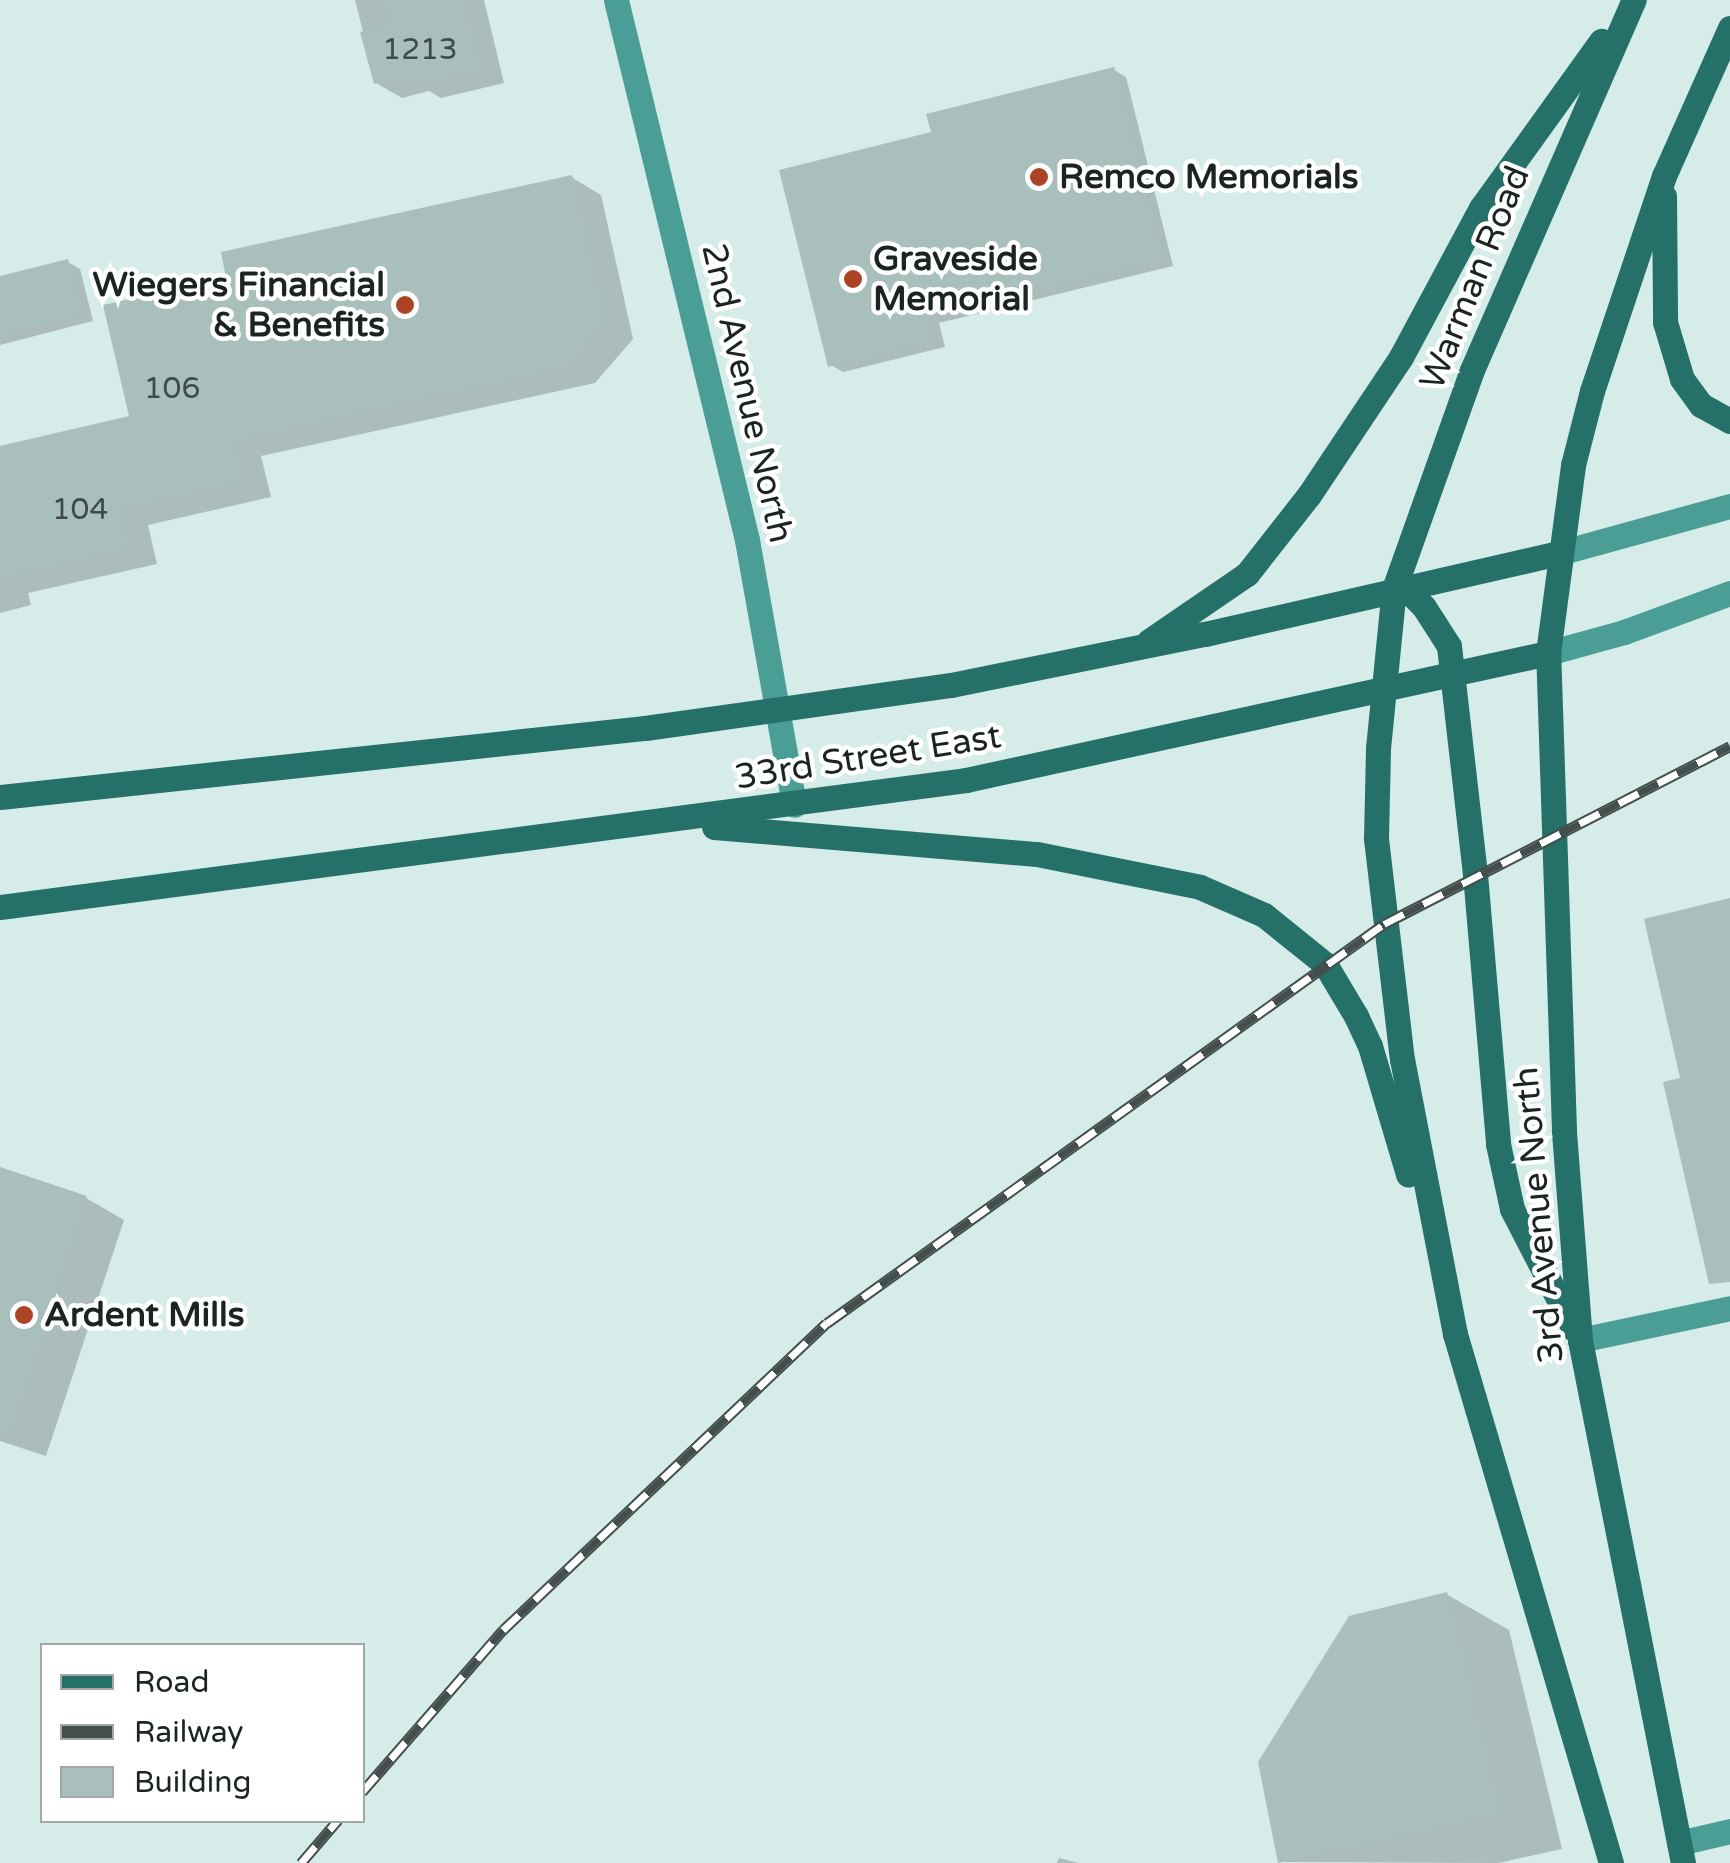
<!DOCTYPE html>
<html>
<head>
<meta charset="utf-8">
<style>
	body { margin:0 }
	#map { position:relative; width:1730px; height:1863px; overflow:hidden; background:#d6ece9; font-family:"Varela Round",sans-serif }
	div>[style] { position:absolute }
	[style*='--x'] { left:calc(var(--x)*1px); top:calc(var(--y)*1px); width:calc(var(--w)*1px); rotate:calc(var(--a)*1deg) }
	.shadow>* { inset:0; background:#0003 }
	.building>* { inset:0; background:#a9bfbc }
	.minor>* { height:25px; margin:-12.5px; padding:0 12.5px; transform-origin:12.5px; border-radius:12.5px; background:#4b9e95 }
	.tertiary>* { height:25px; margin:-12.5px; padding:0 12.5px; transform-origin:12.5px; border-radius:12.5px; background:#4b9e95 }
	.secondary>* { height:25px; margin:-12.5px; padding:0 12.5px; transform-origin:12.5px; border-radius:12.5px; background:#25716a }
	.rail>* { height:11px; margin-top:-5.5px; transform-origin:0; background:repeating-linear-gradient(90deg,#fff 0 22px,#444f4d 0 44px); box-sizing:border-box; border-block:2px solid #444f4d }
	.dots>* { width:28px; height:28px; translate:-50% -50%; box-sizing:border-box; border:5px solid #fff; border-radius:50% }
	span { translate:-50% -50%; white-space:nowrap; text-align:center; line-height:1.15; -webkit-text-stroke:9px #fff; paint-order:stroke }
	.number-label { font-size:30px; color:#3f4b49 }
	.number-label span { -webkit-text-stroke-width:0 }
	.poi-label { font-size:35px; color:#1c2423; font-weight:700 }
	.left { translate:0 -50%; text-align:left }
	.right { translate:-100% -50%; text-align:right }
	.street-label { font-size:35px; color:#1c2423 }
	.legend { position:absolute; left:40px; top:1643px; width:325px; height:180px; box-sizing:border-box; background:#fff; border:2px solid #a4a7a7; margin:0; padding:12px 18px; list-style:none; font-size:30px; color:#1c2423 }
	.legend li { display:flex; align-items:center; gap:20px; height:50px }
	.legend b { width:50px; border:2px solid #a4a7a7 }
</style>
</head>
<body>
<div id="map">
	<div class="shadow">
		<i style="clip-path:polygon(355px 0,484px 0,504px 83px,441px 98px,429px 91px,402px 98px,376px 83px)"></i>
		<i style="clip-path:polygon(1114px 70px,1126px 77px,1173px 266px,939px 323px,945px 347px,843px 372px,831px 365px,934px 134px)"></i>
		<i style="clip-path:polygon(571px 177px,601px 195px,633px 339px,595px 383px,261px 456px,271px 497px,148px 525px,157px 564px,28px 593px,31px 605px,0 613px,0 458px,132px 418px,229px 280px)"></i>
		<i style="clip-path:polygon(68px 262px,80px 269px,93px 321px,0 345px,0 279px)"></i>
		<i style="clip-path:polygon(0 1169px,86px 1198px,124px 1220px,46px 1456px,0 1441px)"></i>
		<i style="clip-path:polygon(1446px 1594px,1509px 1630px,1562px 1849px,1498px 1863px,1281px 1862px)"></i>
		<i style="clip-path:polygon(1059px 1858px,1079px 1863px,1057px 1863px)"></i>
	</div>
	<div class="building">
		<i style="clip-path:polygon(385px 0,462px 0,480px 69px,413px 85px,411px 76px,374px 84px,360px 32px,390px 25px)"></i>
		<i style="clip-path:polygon(1114px 67px,1161px 260px,928px 316px,934px 340px,828px 367px,779px 170px,931px 132px,926px 114px)"></i>
		<i style="clip-path:polygon(572px 175px,604px 322px,564px 367px,233px 440px,242px 481px,119px 509px,128px 547px,0 577px,0 446px,129px 416px,103px 305px,226px 278px,221px 252px)"></i>
		<i style="clip-path:polygon(68px 259px,82px 315px,0 335px,0 276px)"></i>
		<i style="clip-path:polygon(1730px 898px,1730px 1282px,1709px 1284px,1663px 1082px,1680px 1078px,1644px 919px)"></i>
		<i style="clip-path:polygon(0 1167px,87px 1196px,10px 1430px,0 1428px)"></i>
		<i style="clip-path:polygon(1447px 1592px,1501px 1813px,1278px 1863px,1258px 1762px,1349px 1616px)"></i>
	</div>
	<div class="minor">
		<i style="--x:616;--y:0;--w:556;--a:76.36"></i>
		<i style="--x:747;--y:540;--w:269;--a:79.9"></i>
		<i style="--x:1580;--y:1340;--w:153;--a:-12"></i>
		<i style="--x:1679;--y:1843;--w:52;--a:-13.2"></i>
	</div>
	<div class="tertiary">
		<i style="--x:1559;--y:553;--w:177;--a:-15.4"></i>
		<i style="--x:1548;--y:653;--w:79;--a:-15.4"></i>
		<i style="--x:1624;--y:632;--w:113;--a:-20.2"></i>
	</div>
	<div class="secondary">
		<i style="--x:1664;--y:196;--w:126;--a:89.5"></i>
		<i style="--x:1665;--y:322;--w:59;--a:73.4"></i>
		<i style="--x:1682;--y:379;--w:32;--a:54"></i>
		<i style="--x:1701;--y:405;--w:33;--a:29"></i>
		<i style="--x:1394;--y:589;--w:18;--a:16"></i>
		<i style="--x:1411;--y:594;--w:18;--a:45"></i>
		<i style="--x:1424;--y:607;--w:46;--a:57.3"></i>
		<i style="--x:1449;--y:646;--w:229;--a:83.5"></i>
		<i style="--x:1475;--y:874;--w:271;--a:85.1"></i>
		<i style="--x:1498;--y:1144;--w:66;--a:77.8"></i>
		<i style="--x:1512;--y:1209;--w:135;--a:62.7"></i>
		<i style="--x:1149;--y:641;--w:119;--a:-34.4"></i>
		<i style="--x:1247;--y:574;--w:100;--a:-51.9"></i>
		<i style="--x:1309;--y:495;--w:166;--a:-56.3"></i>
		<i style="--x:1401;--y:357;--w:169;--a:-61.8"></i>
		<i style="--x:1481;--y:208;--w:206;--a:-54.3"></i>
		<i style="--x:0;--y:797;--w:649;--a:-6.11"></i>
		<i style="--x:645;--y:728;--w:309;--a:-8"></i>
		<i style="--x:951;--y:685;--w:259;--a:-11.4"></i>
		<i style="--x:1205;--y:634;--w:363;--a:-12.9"></i>
		<i style="--x:714;--y:827;--w:324;--a:4.8"></i>
		<i style="--x:1037;--y:854;--w:166;--a:11.4"></i>
		<i style="--x:1200;--y:887;--w:70;--a:23.6"></i>
		<i style="--x:1264;--y:915;--w:78;--a:38.8"></i>
		<i style="--x:1325;--y:964;--w:61;--a:59.2"></i>
		<i style="--x:1356;--y:1016;--w:33;--a:65"></i>
		<i style="--x:1370;--y:1046;--w:134;--a:73.5"></i>
		<i style="--x:0;--y:907;--w:974;--a:-7.49"></i>
		<i style="--x:966;--y:780;--w:596;--a:-12.31"></i>
		<i style="--x:1611;--y:1863;--w:552;--a:-106.43"></i>
		<i style="--x:1455;--y:1334;--w:279;--a:-100.9"></i>
		<i style="--x:1402;--y:1060;--w:224;--a:-96.7"></i>
		<i style="--x:1376;--y:838;--w:90;--a:-88.7"></i>
		<i style="--x:1378;--y:748;--w:160;--a:-84.3"></i>
		<i style="--x:1394;--y:589;--w:232;--a:-70.4"></i>
		<i style="--x:1472;--y:370;--w:404;--a:-66.4"></i>
		<i style="--x:1683;--y:1863;--w:533;--a:-101.14"></i>
		<i style="--x:1580;--y:1340;--w:211;--a:-94.4"></i>
		<i style="--x:1564;--y:1130;--w:477;--a:-91.9"></i>
		<i style="--x:1548;--y:653;--w:190;--a:-82.4"></i>
		<i style="--x:1573;--y:465;--w:76;--a:-75.6"></i>
		<i style="--x:1592;--y:391;--w:227;--a:-71.5"></i>
		<i style="--x:1664;--y:176;--w:162;--a:-66"></i>
	</div>
	<div class="rail">
		<i style="--x:362;--y:1792;--w:215;--a:-49"></i>
		<i style="--x:503;--y:1630;--w:446;--a:-43.5"></i>
		<i style="--x:827;--y:1323;--w:685;--a:-35.62"></i>
		<i style="--x:1384;--y:924;--w:389;--a:-27.2"></i>
		<i style="--x:301;--y:1863;--w:57;--a:-49.3"></i>
	</div>
	<div class="dots">
		<i style="left:1039px;top:177px;background:#ac4325"></i>
		<i style="left:853px;top:279px;background:#ac4325"></i>
		<i style="left:405px;top:305px;background:#ac4325"></i>
		<i style="left:24px;top:1315px;background:#ac4325"></i>
	</div>
	<div class="number-label">
		<span style="left:420px;top:50px">1213</span>
		<span style="left:172px;top:389px">106</span>
		<span style="left:80px;top:510px">104</span>
	</div>
	<div class="poi-label">
		<span class="left" style="left:1059px;top:177px">Remco Memorials</span>
		<span class="left" style="left:873px;top:279px">Graveside<br>Memorial</span>
		<span class="right" style="left:385px;top:305px">Wiegers Financial<br>&amp; Benefits</span>
		<span class="left" style="left:44px;top:1315px">Ardent Mills</span>
	</div>
	<div class="street-label">
		<span style="left:1475px;top:278px;rotate:-68deg">Warman Road</span>
		<span style="left:747px;top:393px;rotate:77deg">2nd Avenue North</span>
		<span style="left:868px;top:757px;rotate:-9deg">33rd Street East</span>
		<span style="left:1539px;top:1215px;rotate:-95deg">3rd Avenue North</span>
	</div>
	<ul class="legend">
	<li><b style="height:12px;background:#25716a"></b>Road</li>
	<li><b style="height:12px;background:#444f4d"></b>Railway</li>
	<li><b style="height:28px;background:#a9bfbc"></b>Building</li>
	</ul>
</div>
</body>
</html>
